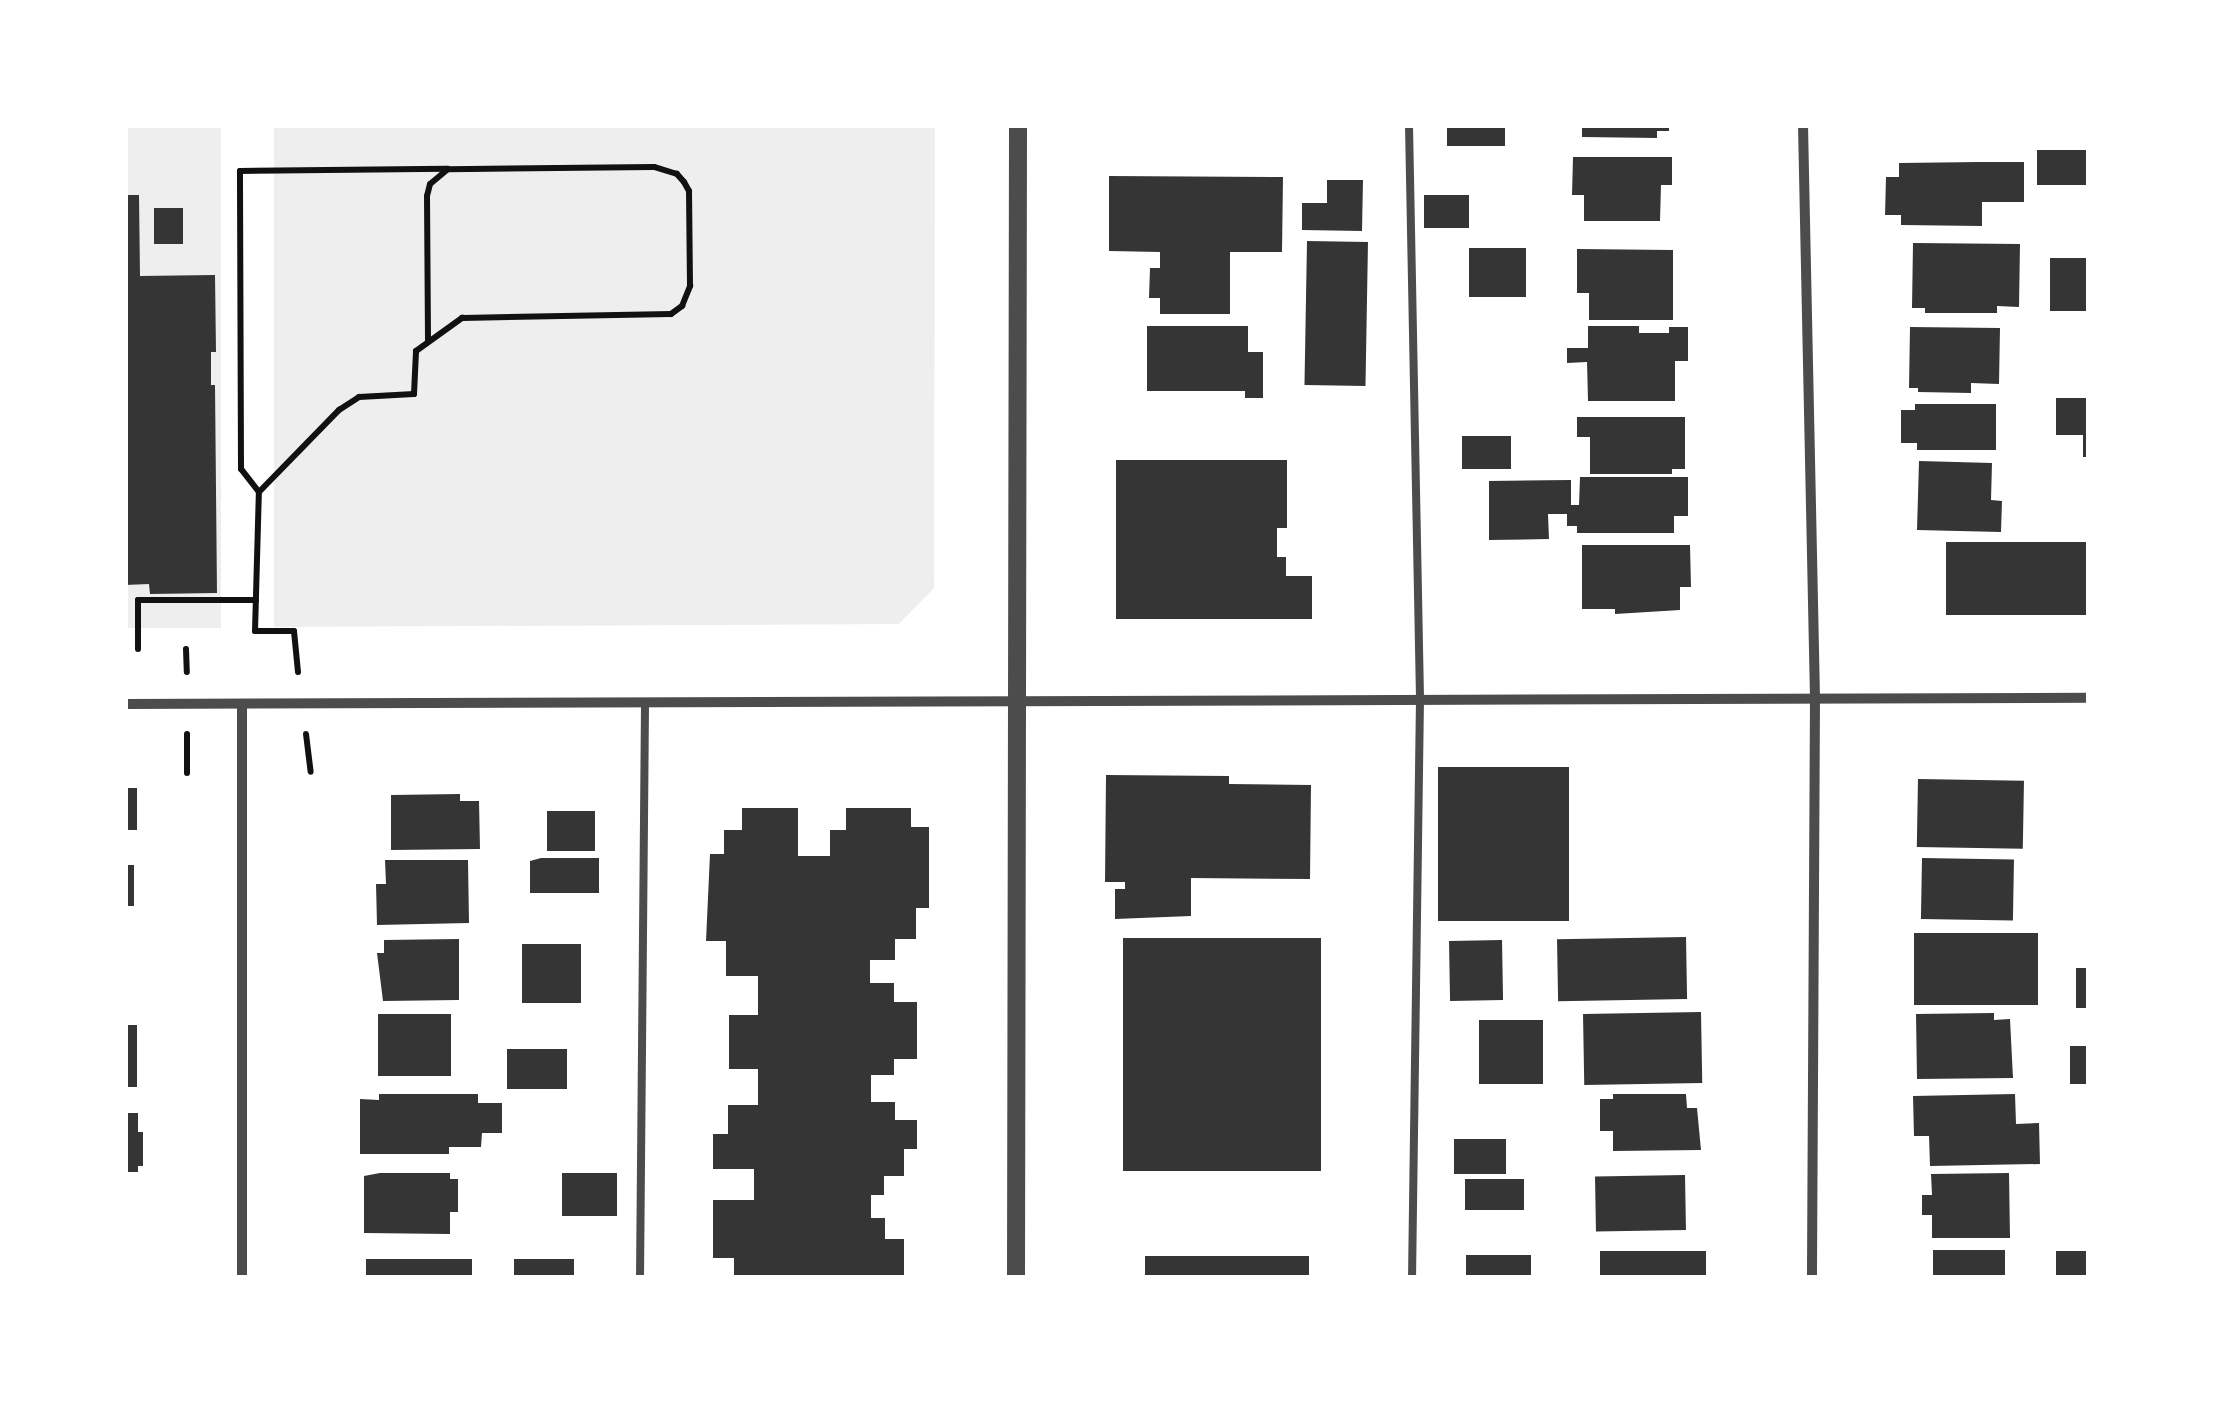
<!DOCTYPE html>
<html>
<head>
<meta charset="utf-8">
<style>
	body { margin:0 }
	#map { position:relative; width:2214px; height:1403px; overflow:hidden; background:#fff; font-family:"IBM Plex Sans",sans-serif }
	div>[style] { position:absolute }
	[style*='--x'] { left:calc(var(--x)*1px); top:calc(var(--y)*1px); width:calc(var(--w)*1px); rotate:calc(var(--a)*1deg) }
	.green>* { inset:0; background:#eee; transform-origin:0 0 }
	.building>* { inset:0; background:#353535; transform-origin:0 0 }
	.path>* { height:6px; margin:-3px; padding:0 3px; transform-origin:3px; border-radius:3px; background:#111 }
	.service>* { height:8px; margin:-4px; padding:0 4px; transform-origin:4px; border-radius:4px; background:#4c4c4c }
	.minor>* { height:10px; margin:-5px; padding:0 5px; transform-origin:5px; border-radius:5px; background:#4c4c4c }
	.tertiary>* { height:18px; margin:-9px; padding:0 9px; transform-origin:9px; border-radius:9px; background:#4c4c4c }
	span { translate:-50% -50%; white-space:nowrap; text-align:center; line-height:1.15; -webkit-text-stroke:8px #fff; paint-order:stroke }
	.frame { position:absolute; inset:0; border:128px solid #fff; pointer-events:none }
</style>
</head>
<body>
<div id="map">
	<div class="green">
		<i style="clip-path:polygon(935px 125px,934px 588px,899px 624px,274px 627px,274px 126px)"></i>
		<i style="left:125px;top:127px;width:96px;height:501px"></i>
	</div>
	<div class="building">
		<i style="left:1447px;top:125px;width:58px;height:21px"></i>
		<i style="clip-path:polygon(1582px 125px,1669px 125px,1669px 131px,1657px 131px,1657px 138px,1582px 137px)"></i>
		<i style="left:2037px;top:150px;width:52px;height:35px"></i>
		<i style="clip-path:polygon(1573px 157px,1672px 157px,1672px 185px,1661px 185px,1660px 221px,1584px 221px,1584px 195px,1572px 195px)"></i>
		<i style="clip-path:polygon(1980px 162px,2024px 162px,2024px 202px,1982px 202px,1982px 226px,1901px 225px,1901px 215px,1885px 215px,1886px 177px,1899px 177px,1899px 163px)"></i>
		<i style="clip-path:polygon(1109px 176px,1283px 177px,1282px 252px,1230px 252px,1230px 314px,1160px 314px,1160px 298px,1149px 298px,1150px 268px,1160px 268px,1160px 252px,1109px 251px)"></i>
		<i style="clip-path:polygon(1327px 180px,1363px 180px,1362px 231px,1302px 230px,1302px 203px,1327px 203px)"></i>
		<i style="clip-path:polygon(125px 195px,139px 195px,140px 276px,215px 275px,216px 352px,211px 352px,211px 385px,215px 385px,217px 593px,150px 594px,149px 584px,125px 585px)"></i>
		<i style="left:1424px;top:195px;width:45px;height:33px"></i>
		<i style="left:154px;top:208px;width:29px;height:36px"></i>
		<i style="left:1307px;top:241px;width:61px;height:144px;rotate:1deg"></i>
		<i style="clip-path:polygon(1913px 243px,2020px 244px,2019px 307px,1997px 306px,1997px 313px,1925px 313px,1925px 308px,1912px 308px)"></i>
		<i style="left:1469px;top:248px;width:57px;height:49px"></i>
		<i style="clip-path:polygon(1577px 249px,1673px 250px,1673px 320px,1589px 320px,1589px 293px,1577px 293px)"></i>
		<i style="left:2050px;top:258px;width:39px;height:53px"></i>
		<i style="clip-path:polygon(1147px 326px,1248px 326px,1248px 352px,1263px 352px,1263px 398px,1245px 398px,1245px 391px,1147px 391px)"></i>
		<i style="clip-path:polygon(1588px 326px,1639px 326px,1639px 333px,1669px 333px,1669px 327px,1688px 327px,1688px 361px,1675px 361px,1675px 401px,1588px 401px,1587px 362px,1567px 363px,1567px 348px,1588px 348px)"></i>
		<i style="clip-path:polygon(1910px 327px,2000px 328px,1999px 384px,1971px 383px,1971px 393px,1918px 392px,1918px 388px,1909px 388px)"></i>
		<i style="clip-path:polygon(2056px 398px,2089px 398px,2089px 457px,2083px 457px,2083px 435px,2056px 435px)"></i>
		<i style="clip-path:polygon(1915px 404px,1996px 404px,1996px 450px,1917px 450px,1917px 443px,1901px 443px,1901px 410px,1915px 410px)"></i>
		<i style="clip-path:polygon(1577px 417px,1685px 417px,1685px 469px,1672px 469px,1672px 474px,1590px 474px,1590px 437px,1577px 437px)"></i>
		<i style="left:1462px;top:436px;width:49px;height:33px"></i>
		<i style="clip-path:polygon(1116px 460px,1287px 460px,1287px 528px,1277px 528px,1277px 557px,1286px 557px,1286px 576px,1312px 576px,1312px 619px,1116px 619px)"></i>
		<i style="clip-path:polygon(1919px 461px,1992px 463px,1991px 500px,2002px 501px,2001px 532px,1917px 530px)"></i>
		<i style="clip-path:polygon(1580px 477px,1688px 477px,1688px 516px,1674px 516px,1674px 533px,1577px 533px,1577px 526px,1567px 526px,1567px 514px,1548px 514px,1549px 539px,1489px 540px,1489px 481px,1571px 480px,1571px 505px,1579px 505px)"></i>
		<i style="left:2089px;top:542px;width:73px;height:143px;rotate:90deg"></i>
		<i style="clip-path:polygon(1582px 545px,1690px 545px,1691px 587px,1680px 587px,1680px 610px,1615px 614px,1615px 609px,1582px 609px)"></i>
		<i style="left:1569px;top:767px;width:154px;height:131px;rotate:90deg"></i>
		<i style="clip-path:polygon(1106px 775px,1229px 776px,1229px 784px,1311px 785px,1310px 879px,1191px 878px,1191px 916px,1115px 919px,1115px 889px,1125px 889px,1125px 882px,1105px 882px)"></i>
		<i style="left:1918px;top:779px;width:106px;height:68px;rotate:1deg"></i>
		<i style="left:125px;top:788px;width:12px;height:42px"></i>
		<i style="clip-path:polygon(460px 794px,460px 801px,479px 801px,480px 849px,391px 850px,391px 795px)"></i>
		<i style="clip-path:polygon(742px 808px,798px 808px,798px 856px,830px 856px,830px 830px,846px 830px,846px 808px,911px 808px,911px 827px,929px 827px,929px 908px,916px 908px,916px 939px,895px 939px,895px 960px,870px 960px,870px 983px,894px 983px,894px 1002px,917px 1002px,917px 1059px,894px 1059px,894px 1075px,871px 1075px,871px 1102px,895px 1102px,895px 1120px,917px 1120px,917px 1149px,904px 1149px,904px 1176px,884px 1176px,884px 1195px,871px 1195px,871px 1218px,885px 1218px,885px 1239px,904px 1239px,904px 1278px,756px 1278px,734px 1276px,734px 1258px,713px 1258px,713px 1200px,754px 1200px,754px 1169px,713px 1169px,713px 1134px,728px 1134px,728px 1105px,758px 1105px,758px 1069px,729px 1069px,729px 1015px,758px 1015px,758px 976px,726px 976px,726px 941px,706px 941px,710px 854px,724px 854px,724px 830px,742px 830px)"></i>
		<i style="left:547px;top:811px;width:48px;height:40px"></i>
		<i style="clip-path:polygon(541px 858px,599px 858px,599px 893px,530px 893px,530px 861px)"></i>
		<i style="left:1922px;top:858px;width:92px;height:61px;rotate:1deg"></i>
		<i style="clip-path:polygon(385px 860px,468px 860px,469px 923px,377px 925px,376px 884px,386px 884px)"></i>
		<i style="left:125px;top:865px;width:9px;height:41px"></i>
		<i style="left:2038px;top:933px;width:72px;height:124px;rotate:90deg"></i>
		<i style="left:1686px;top:937px;width:62px;height:129px;rotate:89deg"></i>
		<i style="left:1123px;top:938px;width:198px;height:233px"></i>
		<i style="clip-path:polygon(459px 939px,459px 1000px,383px 1001px,377px 953px,384px 953px,384px 940px)"></i>
		<i style="left:1502px;top:940px;width:60px;height:53px;rotate:89deg"></i>
		<i style="left:581px;top:944px;width:59px;height:59px;rotate:90deg"></i>
		<i style="left:2076px;top:968px;width:13px;height:40px"></i>
		<i style="left:1701px;top:1012px;width:71px;height:118px;rotate:89deg"></i>
		<i style="clip-path:polygon(1994px 1013px,1994px 1020px,2010px 1019px,2013px 1078px,1917px 1079px,1916px 1014px)"></i>
		<i style="left:378px;top:1014px;width:73px;height:62px"></i>
		<i style="left:1479px;top:1020px;width:64px;height:64px"></i>
		<i style="left:125px;top:1025px;width:12px;height:62px"></i>
		<i style="left:2070px;top:1046px;width:19px;height:38px"></i>
		<i style="left:507px;top:1049px;width:60px;height:40px"></i>
		<i style="clip-path:polygon(379px 1094px,478px 1094px,478px 1103px,502px 1103px,502px 1133px,482px 1133px,481px 1147px,449px 1147px,449px 1154px,360px 1154px,360px 1099px,379px 1100px)"></i>
		<i style="clip-path:polygon(1613px 1094px,1686px 1094px,1687px 1108px,1697px 1108px,1701px 1150px,1613px 1151px,1613px 1131px,1600px 1131px,1600px 1099px,1613px 1099px)"></i>
		<i style="clip-path:polygon(2015px 1094px,2016px 1124px,2039px 1123px,2040px 1164px,1930px 1166px,1929px 1136px,1914px 1136px,1913px 1096px)"></i>
		<i style="clip-path:polygon(125px 1113px,138px 1113px,138px 1132px,143px 1132px,143px 1166px,138px 1166px,138px 1172px,125px 1172px)"></i>
		<i style="left:1454px;top:1139px;width:52px;height:35px"></i>
		<i style="clip-path:polygon(380px 1173px,450px 1173px,450px 1179px,458px 1179px,458px 1212px,450px 1212px,450px 1234px,364px 1233px,364px 1176px)"></i>
		<i style="left:562px;top:1173px;width:55px;height:43px"></i>
		<i style="clip-path:polygon(2009px 1173px,2010px 1238px,1932px 1238px,1932px 1215px,1922px 1215px,1922px 1195px,1932px 1195px,1931px 1174px)"></i>
		<i style="left:1685px;top:1175px;width:55px;height:90px;rotate:89deg"></i>
		<i style="left:1465px;top:1179px;width:59px;height:31px"></i>
		<i style="left:1933px;top:1250px;width:72px;height:28px"></i>
		<i style="left:1600px;top:1251px;width:106px;height:27px"></i>
		<i style="left:2056px;top:1251px;width:33px;height:27px"></i>
		<i style="left:1466px;top:1255px;width:65px;height:23px"></i>
		<i style="left:1145px;top:1256px;width:164px;height:22px"></i>
		<i style="left:472px;top:1259px;width:19px;height:106px;rotate:90deg"></i>
		<i style="left:514px;top:1259px;width:60px;height:19px"></i>
	</div>
	<div class="path">
		<i style="--x:259;--y:492;--w:29;--a:-128"></i>
		<i style="--x:241;--y:469;--w:298;--a:-90.2"></i>
		<i style="--x:240;--y:171;--w:207;--a:-0.6"></i>
		<i style="--x:138;--y:649;--w:49;--a:-90"></i>
		<i style="--x:138;--y:600;--w:118;--a:0"></i>
		<i style="--x:186;--y:649;--w:23;--a:88"></i>
		<i style="--x:298;--y:672;--w:41;--a:-95.6"></i>
		<i style="--x:294;--y:631;--w:39;--a:180"></i>
		<i style="--x:255;--y:631;--w:139;--a:-88.4"></i>
		<i style="--x:259;--y:492;--w:115;--a:-45.7"></i>
		<i style="--x:339;--y:410;--w:24;--a:-33"></i>
		<i style="--x:359;--y:397;--w:55;--a:-3.1"></i>
		<i style="--x:414;--y:394;--w:43;--a:-87.3"></i>
		<i style="--x:416;--y:351;--w:57;--a:-35.7"></i>
		<i style="--x:462;--y:318;--w:209;--a:-1.1"></i>
		<i style="--x:671;--y:314;--w:14;--a:-36"></i>
		<i style="--x:682;--y:306;--w:22;--a:-68"></i>
		<i style="--x:690;--y:286;--w:95;--a:-90.6"></i>
		<i style="--x:689;--y:191;--w:10;--a:-119"></i>
		<i style="--x:684;--y:182;--w:11;--a:-131"></i>
		<i style="--x:677;--y:174;--w:24;--a:-163"></i>
		<i style="--x:654;--y:167;--w:206;--a:179.4"></i>
		<i style="--x:448;--y:169;--w:23;--a:140"></i>
		<i style="--x:430;--y:184;--w:12;--a:104"></i>
		<i style="--x:427;--y:196;--w:144;--a:89.6"></i>
		<i style="--x:187;--y:734;--w:39;--a:90"></i>
		<i style="--x:306;--y:734;--w:38;--a:83"></i>
	</div>
	<div class="service">
		<i style="--x:1409;--y:125;--w:574;--a:88.9"></i>
		<i style="--x:1420;--y:699;--w:579;--a:90.79"></i>
		<i style="--x:640;--y:1278;--w:576;--a:-89.5"></i>
	</div>
	<div class="minor">
		<i style="--x:1803;--y:125;--w:573;--a:88.8"></i>
		<i style="--x:1815;--y:698;--w:580;--a:90.3"></i>
		<i style="--x:125;--y:704;--w:1964;--a:-0.18"></i>
		<i style="--x:242;--y:704;--w:574;--a:90"></i>
	</div>
	<div class="tertiary">
		<i style="--x:1016;--y:1278;--w:1153;--a:-89.9"></i>
	</div>
	<div class="frame"></div>
</div>
</body>
</html>
